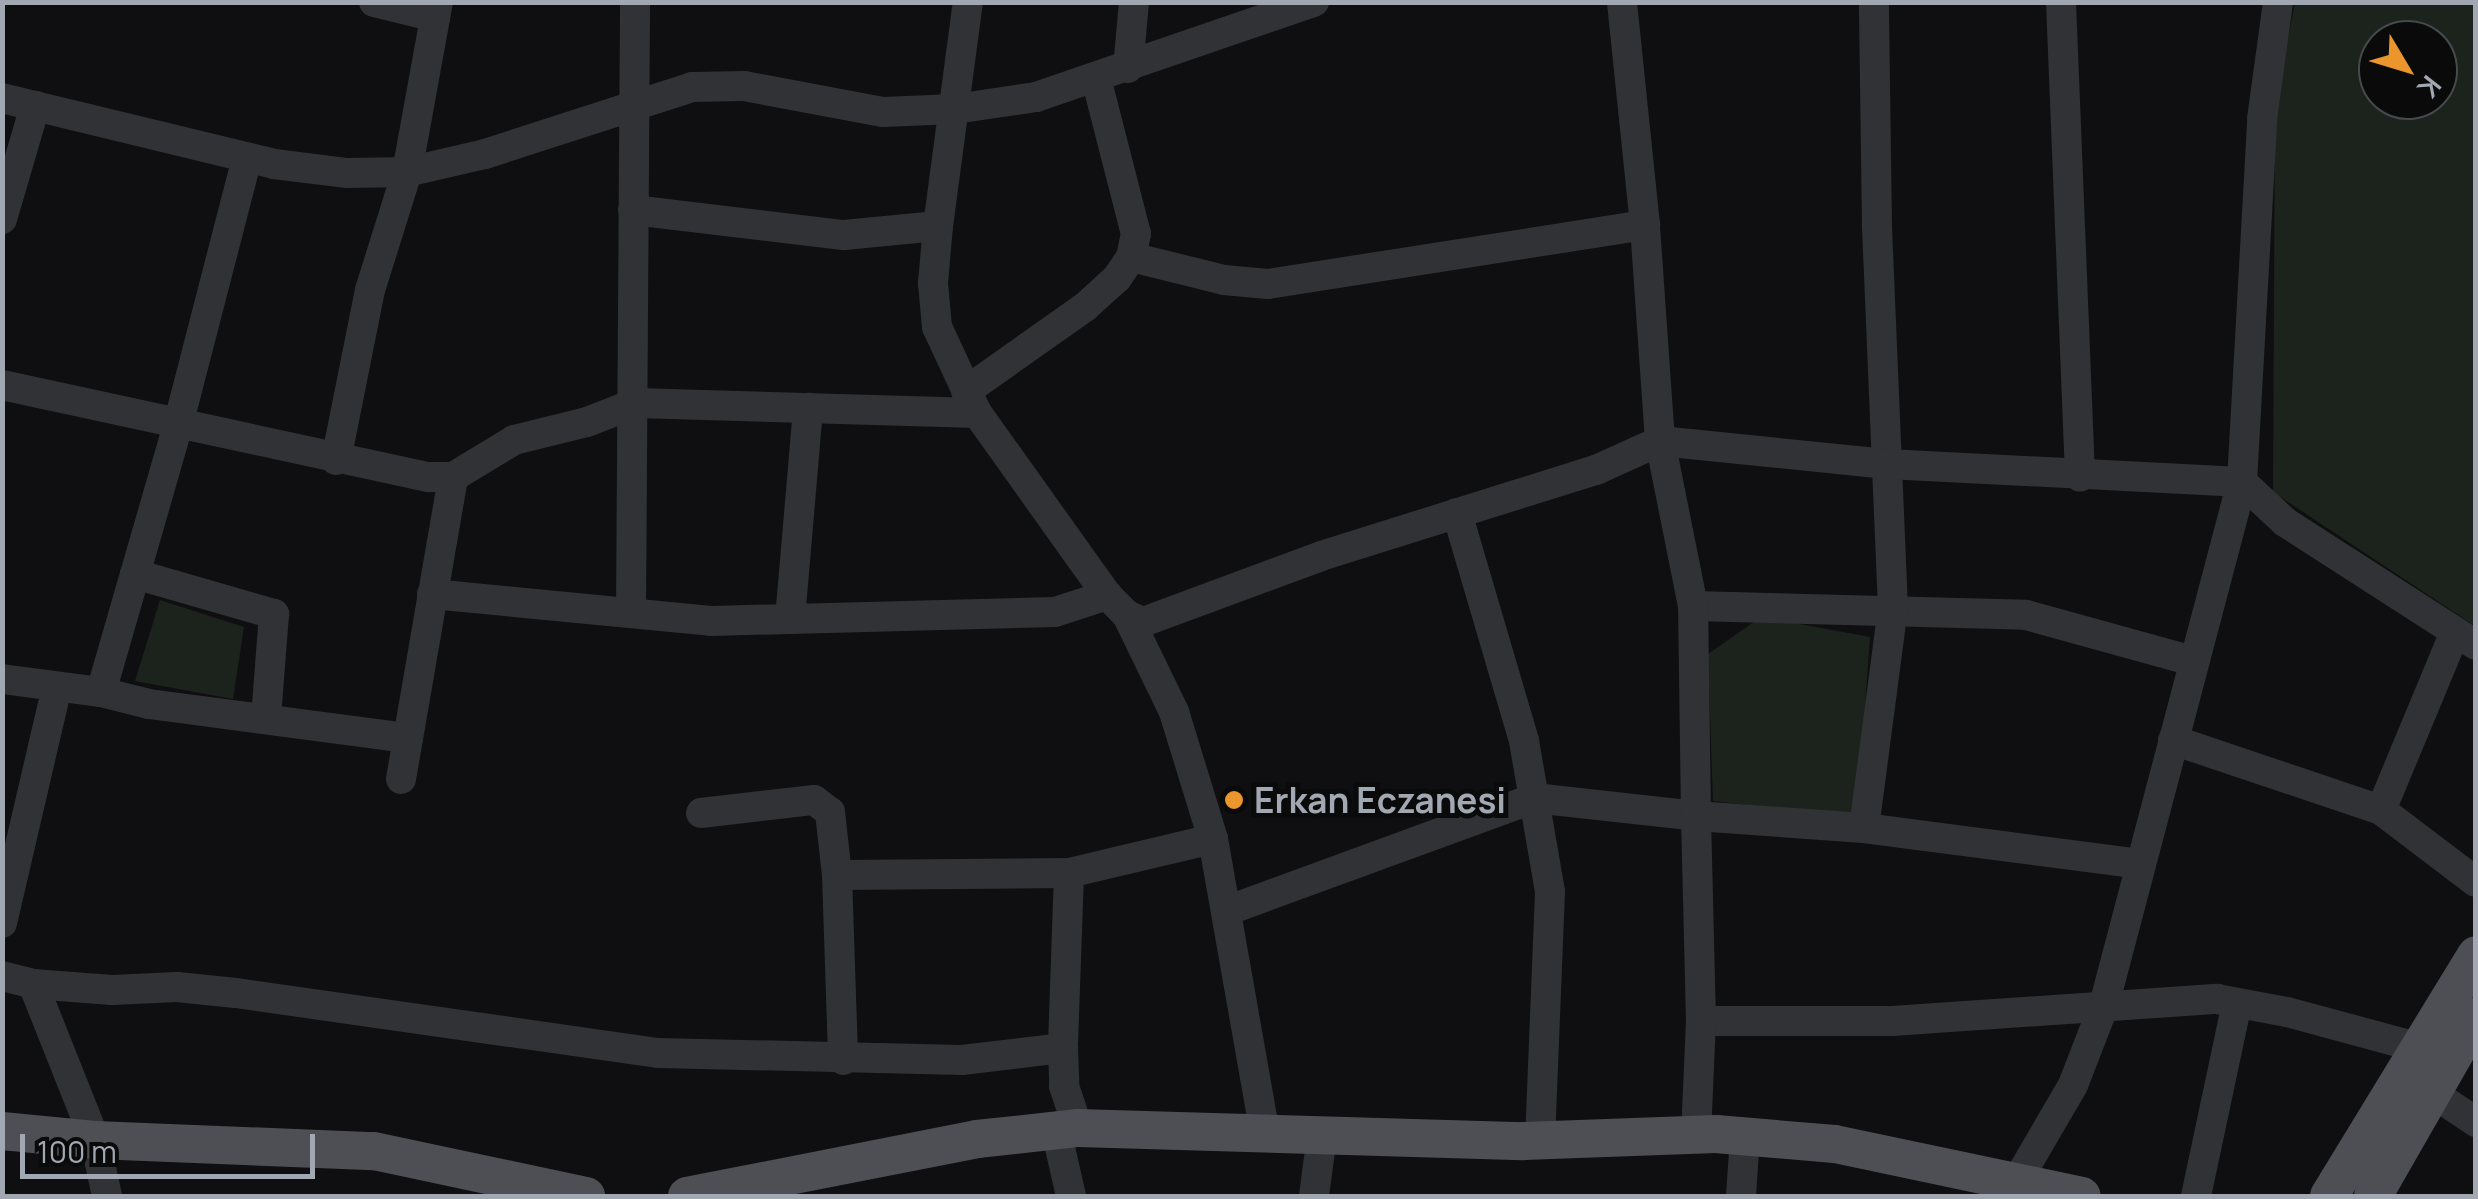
<!DOCTYPE html>
<html>
<head>
<meta charset="utf-8">
<style>
	body { margin:0 }
	#map { position:relative; width:2478px; height:1199px; overflow:hidden; background:#0f0f11; font-family:Manrope,sans-serif }
	div>[style] { position:absolute }
	[style*='--x'] { left:calc(var(--x)*1px); top:calc(var(--y)*1px); width:calc(var(--w)*1px); rotate:calc(var(--a)*1deg) }
	.green>* { inset:0; background:#1c231c }
	.minor>* { height:30px; margin:-15px; padding:0 15px; transform-origin:15px; border-radius:15px; background:#303235 }
	.major>* { height:38px; margin:-19px; padding:0 19px; transform-origin:19px; border-radius:19px; background:#4d4f54 }
	.dots>* { width:28px; height:28px; translate:-50% -50%; box-sizing:border-box; border:5px solid #0a0a0b; border-radius:50% }
	span { translate:-50% -50%; white-space:nowrap; text-align:center; line-height:1.15; -webkit-text-stroke:10px #0a0a0b; paint-order:stroke }
	.poi-label { font-size:35px; color:#a1a8b1; font-weight:700 }
	.left { translate:0 -50%; text-align:left }
	.frame { position:absolute; inset:0; border:5px solid #a1a8b1; pointer-events:none }
	.north { position:absolute; left:2358px; top:20px; width:100px; height:100px; box-sizing:border-box; background:#0a0a0b; border:2px solid #46494d; border-radius:50%; rotate:128deg; font-size:28px; font-weight:700; line-height:40px; text-align:center; color:#a1a8b1 }
	.north::after { content:''; display:block; margin:auto; width:35px; height:45px; background:#eb962c; clip-path:polygon(50% 0,100% 100%,50% 72%,0 100%) }
	.scale { position:absolute; left:20px; top:1134px; width:295px; height:45px; box-sizing:border-box; border:5px solid #a1a8b1; border-top:0; padding-left:12px; font-size:30px; line-height:35px; white-space:nowrap; color:#a1a8b1; -webkit-text-stroke:8px #0a0a0b; paint-order:stroke }
</style>
</head>
<body>
<div id="map">
	<div class="green">
		<i style="clip-path:polygon(evenodd,2295px 3px,2475px 3px,2475px 626px,2273px 492px,2275px 100px,2295px 3px,2378px 40px,2438px 40px,2438px 100px,2378px 100px,2378px 40px)"></i>
		<i style="clip-path:polygon(160px 600px,244px 627px,233px 699px,135px 681px)"></i>
		<i style="clip-path:polygon(1761px 617px,1870px 637px,1857px 817px,1713px 801px,1708px 654px)"></i>
	</div>
	<div class="minor">
		<i style="--x:374;--y:2;--w:63;--a:13.8"></i>
		<i style="--x:2061;--y:2;--w:475;--a:87.7"></i>
		<i style="--x:1128;--y:68;--w:66;--a:-84.8"></i>
		<i style="--x:2;--y:98;--w:280;--a:13.6"></i>
		<i style="--x:274;--y:164;--w:74;--a:7"></i>
		<i style="--x:347;--y:173;--w:60;--a:-1"></i>
		<i style="--x:407;--y:172;--w:80;--a:-13"></i>
		<i style="--x:485;--y:154;--w:218;--a:-17.9"></i>
		<i style="--x:692;--y:87;--w:52;--a:-1.1"></i>
		<i style="--x:744;--y:86;--w:141;--a:10.6"></i>
		<i style="--x:883;--y:112;--w:72;--a:-2.4"></i>
		<i style="--x:955;--y:109;--w:82;--a:-8.4"></i>
		<i style="--x:1036;--y:97;--w:294;--a:-18.9"></i>
		<i style="--x:633;--y:210;--w:212;--a:6.8"></i>
		<i style="--x:844;--y:235;--w:94;--a:-5.5"></i>
		<i style="--x:2;--y:219;--w:118;--a:-73.7"></i>
		<i style="--x:1131;--y:257;--w:96;--a:13.9"></i>
		<i style="--x:1224;--y:280;--w:44;--a:5.2"></i>
		<i style="--x:1268;--y:284;--w:382;--a:-8.9"></i>
		<i style="--x:2;--y:385;--w:436;--a:12.2"></i>
		<i style="--x:428;--y:477;--w:25;--a:0"></i>
		<i style="--x:453;--y:477;--w:71;--a:-31.2"></i>
		<i style="--x:514;--y:440;--w:75;--a:-13.9"></i>
		<i style="--x:587;--y:422;--w:53;--a:-21.2"></i>
		<i style="--x:636;--y:403;--w:341;--a:1.7"></i>
		<i style="--x:966;--y:391;--w:146;--a:-35.2"></i>
		<i style="--x:1085;--y:307;--w:43;--a:-42.2"></i>
		<i style="--x:1117;--y:278;--w:25;--a:-56"></i>
		<i style="--x:1131;--y:257;--w:24;--a:-78"></i>
		<i style="--x:1136;--y:234;--w:161;--a:-104.4"></i>
		<i style="--x:336;--y:460;--w:173;--a:-78.7"></i>
		<i style="--x:370;--y:290;--w:124;--a:-72.6"></i>
		<i style="--x:407;--y:172;--w:173;--a:-79.7"></i>
		<i style="--x:1457;--y:513;--w:238;--a:73.6"></i>
		<i style="--x:1524;--y:741;--w:153;--a:80.2"></i>
		<i style="--x:1550;--y:892;--w:248;--a:92.3"></i>
		<i style="--x:135;--y:574;--w:145;--a:16.1"></i>
		<i style="--x:274;--y:614;--w:105;--a:94.4"></i>
		<i style="--x:432;--y:594;--w:280;--a:5.5"></i>
		<i style="--x:711;--y:621;--w:344;--a:-1.5"></i>
		<i style="--x:1055;--y:612;--w:55;--a:-18.1"></i>
		<i style="--x:1107;--y:595;--w:224;--a:-125.5"></i>
		<i style="--x:977;--y:413;--w:95;--a:-114.9"></i>
		<i style="--x:937;--y:327;--w:44;--a:-95.2"></i>
		<i style="--x:933;--y:283;--w:57;--a:-85"></i>
		<i style="--x:938;--y:226;--w:226;--a:-82.4"></i>
		<i style="--x:1107;--y:595;--w:28;--a:45"></i>
		<i style="--x:1127;--y:615;--w:17;--a:24"></i>
		<i style="--x:1143;--y:622;--w:190;--a:-20.3"></i>
		<i style="--x:1321;--y:556;--w:288;--a:-17.4"></i>
		<i style="--x:1596;--y:470;--w:70;--a:-24.4"></i>
		<i style="--x:1660;--y:441;--w:217;--a:-94"></i>
		<i style="--x:1645;--y:225;--w:224;--a:-95.9"></i>
		<i style="--x:1693;--y:606;--w:333;--a:1.5"></i>
		<i style="--x:2026;--y:615;--w:173;--a:15.4"></i>
		<i style="--x:631;--y:613;--w:611;--a:-89.62"></i>
		<i style="--x:1127;--y:615;--w:108;--a:64.1"></i>
		<i style="--x:1174;--y:712;--w:133;--a:72.9"></i>
		<i style="--x:1213;--y:839;--w:299;--a:80"></i>
		<i style="--x:790;--y:619;--w:212;--a:-85.1"></i>
		<i style="--x:2;--y:679;--w:100;--a:7.5"></i>
		<i style="--x:101;--y:692;--w:49;--a:14"></i>
		<i style="--x:149;--y:704;--w:261;--a:7.5"></i>
		<i style="--x:101;--y:692;--w:278;--a:-73.9"></i>
		<i style="--x:178;--y:425;--w:276;--a:-75.5"></i>
		<i style="--x:2173;--y:740;--w:219;--a:18.6"></i>
		<i style="--x:2381;--y:810;--w:193;--a:-67.4"></i>
		<i style="--x:401;--y:779;--w:306;--a:-80.2"></i>
		<i style="--x:2381;--y:810;--w:119;--a:37.2"></i>
		<i style="--x:701;--y:813;--w:114;--a:-6.6"></i>
		<i style="--x:814;--y:800;--w:20;--a:37"></i>
		<i style="--x:830;--y:812;--w:63;--a:83.7"></i>
		<i style="--x:837;--y:875;--w:185;--a:88.1"></i>
		<i style="--x:1864;--y:828;--w:221;--a:-82.5"></i>
		<i style="--x:1893;--y:609;--w:383;--a:-92.4"></i>
		<i style="--x:1877;--y:226;--w:224;--a:-90.8"></i>
		<i style="--x:1069;--y:873;--w:175;--a:92"></i>
		<i style="--x:1063;--y:1048;--w:38;--a:88"></i>
		<i style="--x:1064;--y:1086;--w:44;--a:71.6"></i>
		<i style="--x:837;--y:875;--w:232;--a:-0.5"></i>
		<i style="--x:1069;--y:873;--w:148;--a:-13.3"></i>
		<i style="--x:1226;--y:911;--w:328;--a:-20.1"></i>
		<i style="--x:1534;--y:798;--w:163;--a:6.3"></i>
		<i style="--x:1696;--y:816;--w:210;--a:-90.8"></i>
		<i style="--x:1693;--y:606;--w:168;--a:-101.3"></i>
		<i style="--x:1660;--y:441;--w:228;--a:5.8"></i>
		<i style="--x:1887;--y:464;--w:355;--a:2.9"></i>
		<i style="--x:2242;--y:482;--w:59;--a:42.9"></i>
		<i style="--x:2285;--y:522;--w:227;--a:32.8"></i>
		<i style="--x:2;--y:923;--w:242;--a:-76.9"></i>
		<i style="--x:2;--y:976;--w:32;--a:14"></i>
		<i style="--x:33;--y:984;--w:79;--a:4.3"></i>
		<i style="--x:112;--y:990;--w:65;--a:-2.6"></i>
		<i style="--x:177;--y:987;--w:59;--a:5.8"></i>
		<i style="--x:236;--y:993;--w:426;--a:8.1"></i>
		<i style="--x:658;--y:1053;--w:304;--a:1.3"></i>
		<i style="--x:962;--y:1060;--w:102;--a:-6.8"></i>
		<i style="--x:33;--y:984;--w:168;--a:68.3"></i>
		<i style="--x:95;--y:1140;--w:57;--a:77.9"></i>
		<i style="--x:1701;--y:1021;--w:191;--a:0"></i>
		<i style="--x:1892;--y:1021;--w:326;--a:-3.9"></i>
		<i style="--x:2217;--y:999;--w:71;--a:10.5"></i>
		<i style="--x:2287;--y:1012;--w:138;--a:15.1"></i>
		<i style="--x:2431;--y:1092;--w:54;--a:33.7"></i>
		<i style="--x:1056;--y:1130;--w:68;--a:77.2"></i>
		<i style="--x:1696;--y:1135;--w:114;--a:-87.5"></i>
		<i style="--x:1701;--y:1021;--w:205;--a:-91.4"></i>
		<i style="--x:1696;--y:816;--w:168;--a:4.1"></i>
		<i style="--x:1864;--y:828;--w:278;--a:7.4"></i>
		<i style="--x:2017;--y:1181;--w:111;--a:-59.7"></i>
		<i style="--x:2073;--y:1085;--w:86;--a:-68.8"></i>
		<i style="--x:2104;--y:1005;--w:541;--a:-75.22"></i>
		<i style="--x:2242;--y:482;--w:364;--a:-86.8"></i>
		<i style="--x:2262;--y:119;--w:118;--a:-82.2"></i>
		<i style="--x:1314;--y:1196;--w:62;--a:-82.5"></i>
		<i style="--x:1741;--y:1196;--w:60;--a:-86.2"></i>
		<i style="--x:2196;--y:1196;--w:197;--a:-78"></i>
	</div>
	<div class="major">
		<i style="--x:2;--y:1131;--w:93;--a:5.5"></i>
		<i style="--x:95;--y:1140;--w:279;--a:2.3"></i>
		<i style="--x:374;--y:1151;--w:217;--a:12"></i>
		<i style="--x:687;--y:1196;--w:296;--a:-11.1"></i>
		<i style="--x:977;--y:1139;--w:102;--a:-6.2"></i>
		<i style="--x:1078;--y:1128;--w:445;--a:1.7"></i>
		<i style="--x:1523;--y:1141;--w:193;--a:-2.1"></i>
		<i style="--x:1716;--y:1134;--w:119;--a:4.8"></i>
		<i style="--x:1835;--y:1144;--w:252;--a:11.9"></i>
		<i style="--x:2329;--y:1196;--w:282;--a:-58.6"></i>
		<i style="--x:2373;--y:1196;--w:207;--a:-60.2"></i>
	</div>
	<div class="dots">
		<i style="left:1234px;top:800px;background:#eb962c"></i>
	</div>
	<div class="poi-label">
		<span class="left" style="left:1254px;top:800px">Erkan Eczanesi</span>
	</div>
	<div class="frame"></div>
	<div class="north">K</div>
	<div class="scale">100 m</div>
</div>
</body>
</html>
